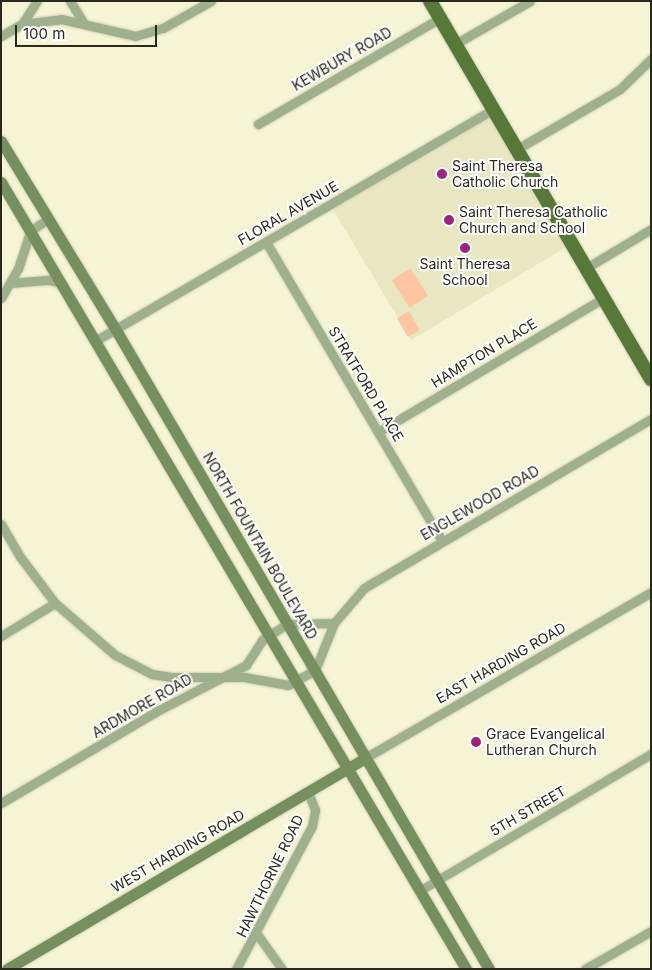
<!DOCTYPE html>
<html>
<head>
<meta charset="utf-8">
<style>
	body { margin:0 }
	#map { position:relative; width:652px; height:970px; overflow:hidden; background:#f5f4d4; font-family:Inter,sans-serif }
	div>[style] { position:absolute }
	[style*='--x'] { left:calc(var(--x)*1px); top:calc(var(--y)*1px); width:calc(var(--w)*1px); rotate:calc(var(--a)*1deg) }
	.built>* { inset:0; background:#e8e7c1; transform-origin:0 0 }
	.green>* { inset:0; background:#fec6a0; transform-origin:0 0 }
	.roads { filter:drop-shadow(0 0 1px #d0cfb3) drop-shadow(0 0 1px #d0cfb3) }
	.street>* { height:9px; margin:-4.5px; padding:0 4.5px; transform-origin:4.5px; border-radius:4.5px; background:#9eb08e }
	.secondary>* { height:11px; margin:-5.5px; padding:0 5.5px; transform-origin:5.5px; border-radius:5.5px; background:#758f5e }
	.primary>* { height:14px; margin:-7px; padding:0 7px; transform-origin:7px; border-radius:7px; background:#587839 }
	.dots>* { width:14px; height:14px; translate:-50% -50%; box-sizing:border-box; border:2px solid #fff; border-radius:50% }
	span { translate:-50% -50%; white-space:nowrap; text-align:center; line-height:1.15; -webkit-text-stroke:4px #fff; paint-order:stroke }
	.street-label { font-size:14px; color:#29291d }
	.poi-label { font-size:14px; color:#29291d }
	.left { translate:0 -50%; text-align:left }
	.frame { position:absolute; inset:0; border:2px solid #29291d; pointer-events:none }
	.scale { position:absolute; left:15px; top:25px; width:142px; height:22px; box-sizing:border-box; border:2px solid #29291d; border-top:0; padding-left:6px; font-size:15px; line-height:18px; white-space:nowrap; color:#29291d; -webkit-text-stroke:4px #fff; paint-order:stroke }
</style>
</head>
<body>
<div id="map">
	<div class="built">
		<i style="left:493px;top:109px;width:156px;height:189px;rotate:59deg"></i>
	</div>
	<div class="green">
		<i style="left:410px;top:268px;width:33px;height:22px;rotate:57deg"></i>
		<i style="left:409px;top:311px;width:22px;height:14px;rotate:60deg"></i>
	</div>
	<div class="roads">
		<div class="street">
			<i style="--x:70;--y:1;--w:26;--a:58"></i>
			<i style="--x:22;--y:24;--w:27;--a:-57"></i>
			<i style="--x:1;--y:36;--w:24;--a:-30"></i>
			<i style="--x:22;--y:24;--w:39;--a:-7"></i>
			<i style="--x:61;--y:19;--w:76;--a:12.9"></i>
			<i style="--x:135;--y:36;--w:29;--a:-16"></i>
			<i style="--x:163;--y:28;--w:55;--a:-29.4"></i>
			<i style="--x:455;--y:44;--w:86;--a:-29.8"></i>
			<i style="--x:258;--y:124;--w:211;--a:-30.2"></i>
			<i style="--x:517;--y:149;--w:119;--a:-30.2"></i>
			<i style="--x:620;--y:89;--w:43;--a:-44.1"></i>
			<i style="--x:266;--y:242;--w:347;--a:59.5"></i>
			<i style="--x:586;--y:268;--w:76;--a:-31"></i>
			<i style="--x:11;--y:283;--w:38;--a:-5"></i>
			<i style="--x:49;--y:280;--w:12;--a:14"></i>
			<i style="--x:1;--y:298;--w:34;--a:-60"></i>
			<i style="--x:18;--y:269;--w:40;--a:-72"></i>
			<i style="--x:30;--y:231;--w:22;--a:-34"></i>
			<i style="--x:95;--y:341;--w:461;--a:-30.2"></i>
			<i style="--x:378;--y:432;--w:263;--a:-30.7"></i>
			<i style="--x:1;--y:524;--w:39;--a:60"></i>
			<i style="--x:21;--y:558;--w:56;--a:52.9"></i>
			<i style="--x:55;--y:603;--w:79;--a:40.9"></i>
			<i style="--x:115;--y:655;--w:42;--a:27.2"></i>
			<i style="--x:152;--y:674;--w:19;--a:9"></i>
			<i style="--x:171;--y:677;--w:73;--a:0"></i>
			<i style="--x:244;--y:677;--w:45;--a:10.3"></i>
			<i style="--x:288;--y:685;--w:31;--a:-29"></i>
			<i style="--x:315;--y:670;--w:51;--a:-68"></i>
			<i style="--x:334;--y:623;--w:46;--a:-49.4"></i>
			<i style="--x:364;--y:588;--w:333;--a:-30.5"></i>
			<i style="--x:1;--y:636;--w:63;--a:-31.4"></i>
			<i style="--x:365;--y:758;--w:331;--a:-30.1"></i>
			<i style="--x:1;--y:803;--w:183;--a:-30.5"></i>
			<i style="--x:159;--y:710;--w:98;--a:-27.3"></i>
			<i style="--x:246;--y:665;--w:30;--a:-57"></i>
			<i style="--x:262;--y:640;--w:30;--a:-33"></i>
			<i style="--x:287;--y:624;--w:47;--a:-1.2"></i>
			<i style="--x:419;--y:891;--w:269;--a:-30.6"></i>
			<i style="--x:257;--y:934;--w:43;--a:54.5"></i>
			<i style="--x:236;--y:969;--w:162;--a:-62"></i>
			<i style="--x:312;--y:826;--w:16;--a:-79"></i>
			<i style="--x:315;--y:810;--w:19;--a:-111"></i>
			<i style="--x:585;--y:969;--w:76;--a:-29.9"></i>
		</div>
		<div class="secondary">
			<i style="--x:1;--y:141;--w:221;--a:58.7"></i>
			<i style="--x:116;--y:330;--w:740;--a:59.73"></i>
			<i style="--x:1;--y:182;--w:914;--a:59.42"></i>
			<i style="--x:7;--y:969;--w:416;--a:-30.5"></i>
		</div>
		<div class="primary">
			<i style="--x:430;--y:1;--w:438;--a:59.7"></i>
		</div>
	</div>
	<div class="dots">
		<i style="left:442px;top:174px;background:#9d247c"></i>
		<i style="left:449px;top:220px;background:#9d247c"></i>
		<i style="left:465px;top:248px;background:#9d247c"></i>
		<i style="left:476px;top:742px;background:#9d247c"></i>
	</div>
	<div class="street-label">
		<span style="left:342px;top:59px;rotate:-30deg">KEWBURY ROAD</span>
		<span style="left:288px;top:213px;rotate:-30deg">FLORAL AVENUE</span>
		<span style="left:484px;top:353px;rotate:-31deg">HAMPTON PLACE</span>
		<span style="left:366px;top:384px;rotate:59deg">STRATFORD PLACE</span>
		<span style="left:480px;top:503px;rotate:-30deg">ENGLEWOOD ROAD</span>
		<span style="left:260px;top:546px;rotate:60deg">NORTH FOUNTAIN BOULEVARD</span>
		<span style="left:501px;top:663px;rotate:-30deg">EAST HARDING ROAD</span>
		<span style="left:142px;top:706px;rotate:-30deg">ARDMORE ROAD</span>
		<span style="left:528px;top:811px;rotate:-30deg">5TH STREET</span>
		<span style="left:178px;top:851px;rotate:-30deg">WEST HARDING ROAD</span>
		<span style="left:270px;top:876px;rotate:-64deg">HAWTHORNE ROAD</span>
	</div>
	<div class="poi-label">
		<span class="left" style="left:452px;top:174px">Saint Theresa<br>Catholic Church</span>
		<span class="left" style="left:459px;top:220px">Saint Theresa Catholic<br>Church and School</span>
		<span style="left:465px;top:272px">Saint Theresa<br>School</span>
		<span class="left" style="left:486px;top:742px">Grace Evangelical<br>Lutheran Church</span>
	</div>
	<div class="frame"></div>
	<div class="scale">100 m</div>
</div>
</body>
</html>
